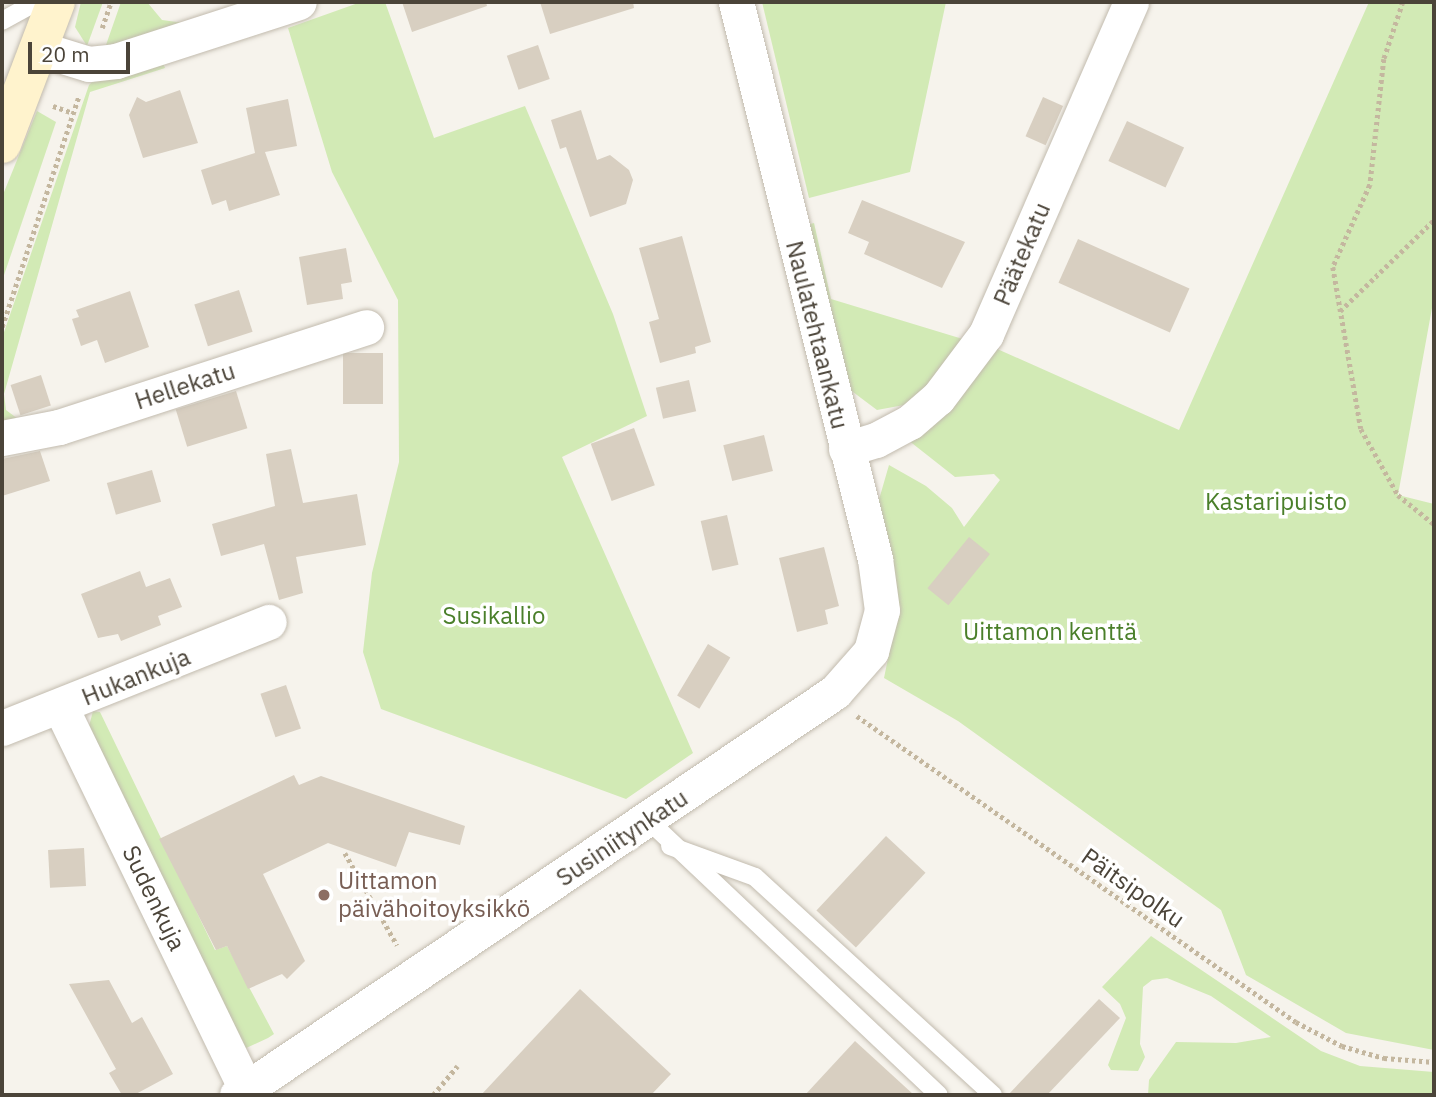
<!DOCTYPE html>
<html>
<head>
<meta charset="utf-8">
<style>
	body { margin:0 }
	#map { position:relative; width:1436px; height:1097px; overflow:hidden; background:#f6f3ec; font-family:"IBM Plex Sans",sans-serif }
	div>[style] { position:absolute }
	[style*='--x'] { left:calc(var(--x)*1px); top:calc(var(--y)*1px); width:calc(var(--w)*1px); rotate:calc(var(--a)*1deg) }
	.green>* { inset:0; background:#d2eab5 }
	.building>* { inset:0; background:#d8cfc1; transform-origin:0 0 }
	.path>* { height:4.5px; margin-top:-2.25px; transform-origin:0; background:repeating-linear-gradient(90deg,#c4b79f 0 3.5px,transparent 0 7px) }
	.roads { filter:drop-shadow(0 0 2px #c2bbae) drop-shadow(0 0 2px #c2bbae) }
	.lane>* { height:18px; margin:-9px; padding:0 9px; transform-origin:9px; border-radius:9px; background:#fff }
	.street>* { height:35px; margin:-17.5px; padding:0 17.5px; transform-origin:17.5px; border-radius:17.5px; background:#fff }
	.secondary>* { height:38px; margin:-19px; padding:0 19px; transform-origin:19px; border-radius:19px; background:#fff3cd }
	.dots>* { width:19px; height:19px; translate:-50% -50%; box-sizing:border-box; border:4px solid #fff; border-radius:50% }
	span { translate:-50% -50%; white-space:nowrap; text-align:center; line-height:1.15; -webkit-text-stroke:7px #fff; paint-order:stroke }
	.street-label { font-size:24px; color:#4b4439 }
	.park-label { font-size:24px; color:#4a7f2a }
	.education-label { font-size:24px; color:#785e54 }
	.left { translate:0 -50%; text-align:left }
	.frame { position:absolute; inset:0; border:4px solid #4b4439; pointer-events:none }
	.scale { position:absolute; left:28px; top:42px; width:102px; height:32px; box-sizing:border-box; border:4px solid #4b4439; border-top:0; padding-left:9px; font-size:21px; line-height:24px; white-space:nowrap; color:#4b4439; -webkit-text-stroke:5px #fff; paint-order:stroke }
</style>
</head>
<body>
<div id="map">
	<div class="green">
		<i style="clip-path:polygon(81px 2px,103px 2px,87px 46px,75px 27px)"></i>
		<i style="clip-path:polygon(121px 2px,147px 2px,162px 20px,184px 23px,135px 41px,106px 45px)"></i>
		<i style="clip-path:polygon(361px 2px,385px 2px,434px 138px,525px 106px,613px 314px,647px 416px,562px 457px,693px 753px,626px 799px,381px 709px,363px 652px,372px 573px,399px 462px,398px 300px,332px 172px,288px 28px)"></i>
		<i style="clip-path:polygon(762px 2px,946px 2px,910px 172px,809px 198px)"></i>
		<i style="clip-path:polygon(1369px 2px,1434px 2px,1434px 297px,1398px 495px,1434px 504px,1434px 1050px,1346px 1033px,1246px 975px,1221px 910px,958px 721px,884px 678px,896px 619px,878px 503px,889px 465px,926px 486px,952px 508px,964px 527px,1000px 480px,994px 474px,955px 477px,908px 440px,995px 348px,1179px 430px)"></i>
		<i style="clip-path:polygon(162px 60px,165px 68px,90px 92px,4px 394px,6px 410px,18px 419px,2px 426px,2px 338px,89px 85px,95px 79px)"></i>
		<i style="clip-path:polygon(37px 111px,56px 122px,2px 281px,2px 197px)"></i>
		<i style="clip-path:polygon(814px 223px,831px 299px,966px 340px,953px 364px,904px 405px,877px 410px,845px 386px,806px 225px)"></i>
		<i style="clip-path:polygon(93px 711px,100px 712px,215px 950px,227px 946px,274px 1034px,268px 1038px,244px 1049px,88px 730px)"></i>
		<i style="clip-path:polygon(1151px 936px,1321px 1051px,1360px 1066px,1434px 1072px,1434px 1095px,1148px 1095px,1149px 1080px,1176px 1042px,1236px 1043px,1271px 1037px,1211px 996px,1167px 978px,1152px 980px,1143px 987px,1140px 1044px,1145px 1057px,1138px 1071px,1111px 1070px,1108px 1065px,1126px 1018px,1120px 1004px,1102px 987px)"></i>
	</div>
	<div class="building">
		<i style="clip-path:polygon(402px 2px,486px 2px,487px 6px,412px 32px)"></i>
		<i style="clip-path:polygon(540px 2px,633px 2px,634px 8px,550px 34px)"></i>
		<i style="left:538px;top:45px;width:36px;height:33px;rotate:71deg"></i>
		<i style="clip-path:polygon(180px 90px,198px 143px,143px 158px,129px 115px,137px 97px,146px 102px)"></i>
		<i style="left:1043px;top:97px;width:22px;height:43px;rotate:24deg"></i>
		<i style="clip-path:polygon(288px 99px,297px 146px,265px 152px,280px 195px,229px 211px,226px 200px,212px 205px,201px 170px,255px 153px,246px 108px)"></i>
		<i style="clip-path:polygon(581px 110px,597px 160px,610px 155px,629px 170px,633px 180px,626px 204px,590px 217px,566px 147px,560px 149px,551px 120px)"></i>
		<i style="left:1127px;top:121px;width:63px;height:44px;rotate:25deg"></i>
		<i style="clip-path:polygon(862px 200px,965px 242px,942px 288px,864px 254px,869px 242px,848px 233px)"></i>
		<i style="clip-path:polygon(682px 236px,711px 342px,695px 347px,696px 353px,660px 363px,649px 322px,659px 319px,639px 248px)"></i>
		<i style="left:1078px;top:239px;width:122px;height:48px;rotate:24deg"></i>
		<i style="clip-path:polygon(346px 248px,352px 282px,341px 284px,343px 299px,307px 305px,299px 257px)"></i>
		<i style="left:239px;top:290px;width:44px;height:47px;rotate:72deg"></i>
		<i style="clip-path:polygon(130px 291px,149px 347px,105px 363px,97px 340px,81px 346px,72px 319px,79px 317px,76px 310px)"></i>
		<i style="left:383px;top:353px;width:51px;height:40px;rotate:90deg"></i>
		<i style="left:41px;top:375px;width:32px;height:32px;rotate:72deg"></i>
		<i style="left:689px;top:380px;width:32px;height:34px;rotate:77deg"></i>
		<i style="left:236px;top:391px;width:39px;height:63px;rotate:73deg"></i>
		<i style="left:634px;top:428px;width:61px;height:46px;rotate:70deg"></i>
		<i style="left:764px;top:435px;width:37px;height:42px;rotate:76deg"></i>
		<i style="clip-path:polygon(291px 449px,303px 503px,357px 494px,366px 545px,296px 557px,303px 593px,279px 600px,264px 544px,221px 556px,212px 524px,275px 506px,266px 454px)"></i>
		<i style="clip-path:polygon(40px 451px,50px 481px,2px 496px,2px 459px)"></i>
		<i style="left:152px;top:470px;width:33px;height:47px;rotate:74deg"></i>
		<i style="left:727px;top:515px;width:51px;height:27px;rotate:77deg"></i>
		<i style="left:969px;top:537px;width:27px;height:66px;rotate:39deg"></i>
		<i style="clip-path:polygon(824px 547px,839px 606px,825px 610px,828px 624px,797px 632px,779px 558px)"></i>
		<i style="clip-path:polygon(140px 571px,146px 587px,170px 578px,182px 607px,158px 616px,161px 625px,121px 641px,118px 634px,98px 638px,81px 594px)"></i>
		<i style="left:708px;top:644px;width:26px;height:60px;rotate:31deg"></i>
		<i style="left:286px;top:685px;width:46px;height:27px;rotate:71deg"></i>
		<i style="clip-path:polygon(294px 775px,299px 785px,321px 776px,465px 826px,460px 845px,409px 832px,396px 867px,328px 843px,263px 874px,305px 961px,287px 979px,282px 974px,248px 989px,227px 946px,216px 950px,159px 839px)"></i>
		<i style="left:886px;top:836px;width:54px;height:102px;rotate:43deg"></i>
		<i style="left:84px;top:848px;width:38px;height:36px;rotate:87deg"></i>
		<i style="clip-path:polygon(109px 980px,132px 1023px,142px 1017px,173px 1074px,134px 1095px,122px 1095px,109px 1073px,116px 1069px,69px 984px)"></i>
		<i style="clip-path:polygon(580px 989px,671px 1074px,651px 1095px,481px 1095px)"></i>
		<i style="clip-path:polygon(1099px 999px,1120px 1018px,1047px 1095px,1008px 1095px)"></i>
		<i style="clip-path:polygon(855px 1041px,914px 1095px,805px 1095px)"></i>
	</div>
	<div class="path">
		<i style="--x:1403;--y:2;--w:60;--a:108.4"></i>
		<i style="--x:1384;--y:59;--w:127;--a:96.3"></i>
		<i style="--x:1370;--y:185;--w:90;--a:114.3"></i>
		<i style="--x:1333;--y:267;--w:164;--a:80.2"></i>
		<i style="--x:1361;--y:429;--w:76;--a:60.7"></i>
		<i style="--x:1398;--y:495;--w:46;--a:38.9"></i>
		<i style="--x:102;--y:28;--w:28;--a:-71"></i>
		<i style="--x:53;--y:106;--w:21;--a:19"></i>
		<i style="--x:1340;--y:311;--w:131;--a:-44.1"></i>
		<i style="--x:2;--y:327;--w:243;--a:-71.6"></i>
		<i style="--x:857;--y:716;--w:535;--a:34.88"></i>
		<i style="--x:1296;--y:1022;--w:52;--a:27.6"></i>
		<i style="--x:1342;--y:1046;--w:44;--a:15.9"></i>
		<i style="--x:1384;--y:1058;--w:50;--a:4.6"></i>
		<i style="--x:345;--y:853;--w:106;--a:60.5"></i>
		<i style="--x:433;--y:1095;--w:38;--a:-50"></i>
	</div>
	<div class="roads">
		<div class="lane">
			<i style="--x:2;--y:21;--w:39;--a:-29"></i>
			<i style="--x:648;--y:820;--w:400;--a:43.4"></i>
			<i style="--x:670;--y:846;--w:90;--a:20"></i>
			<i style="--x:755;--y:877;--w:323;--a:42.5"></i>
		</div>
		<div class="street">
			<i style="--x:40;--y:49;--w:51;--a:17"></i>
			<i style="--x:89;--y:64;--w:27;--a:-6"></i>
			<i style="--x:116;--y:61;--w:192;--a:-17.9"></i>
			<i style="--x:2;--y:438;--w:58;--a:-10.9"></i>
			<i style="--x:59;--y:427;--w:323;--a:-18"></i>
			<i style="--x:846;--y:449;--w:31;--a:-17"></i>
			<i style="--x:876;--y:440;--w:38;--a:-28"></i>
			<i style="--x:910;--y:422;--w:37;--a:-41"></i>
			<i style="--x:938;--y:398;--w:80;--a:-53.1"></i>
			<i style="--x:986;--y:334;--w:362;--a:-66.4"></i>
			<i style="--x:61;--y:708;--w:424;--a:64.1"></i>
			<i style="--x:2;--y:728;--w:287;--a:-21.7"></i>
			<i style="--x:237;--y:1095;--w:721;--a:-33.98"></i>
			<i style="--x:835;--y:692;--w:55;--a:-48.7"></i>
			<i style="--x:871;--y:651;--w:42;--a:-75"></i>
			<i style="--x:882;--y:610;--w:51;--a:-97.8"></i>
			<i style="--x:875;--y:559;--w:574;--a:-104.01"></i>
		</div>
		<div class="secondary">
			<i style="--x:2;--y:144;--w:152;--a:-69.2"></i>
		</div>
	</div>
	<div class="dots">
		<i style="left:324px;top:895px;background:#8d6e63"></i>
	</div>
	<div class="street-label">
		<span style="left:1022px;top:254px;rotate:-67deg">Päätekatu</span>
		<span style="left:817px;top:335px;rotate:76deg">Naulatehtaankatu</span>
		<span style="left:185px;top:386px;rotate:-18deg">Hellekatu</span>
		<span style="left:136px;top:677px;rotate:-22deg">Hukankuja</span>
		<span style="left:622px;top:838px;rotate:-34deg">Susiniitynkatu</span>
		<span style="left:1133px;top:888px;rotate:35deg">Päitsipolku</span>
		<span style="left:154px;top:898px;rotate:64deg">Sudenkuja</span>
	</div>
	<div class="park-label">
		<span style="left:1276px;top:502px">Kastaripuisto</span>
		<span style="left:494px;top:616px">Susikallio</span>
		<span style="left:1050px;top:632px">Uittamon kenttä</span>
	</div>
	<div class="education-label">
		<span class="left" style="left:338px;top:895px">Uittamon<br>päivähoitoyksikkö</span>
	</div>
	<div class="frame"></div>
	<div class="scale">20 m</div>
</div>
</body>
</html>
